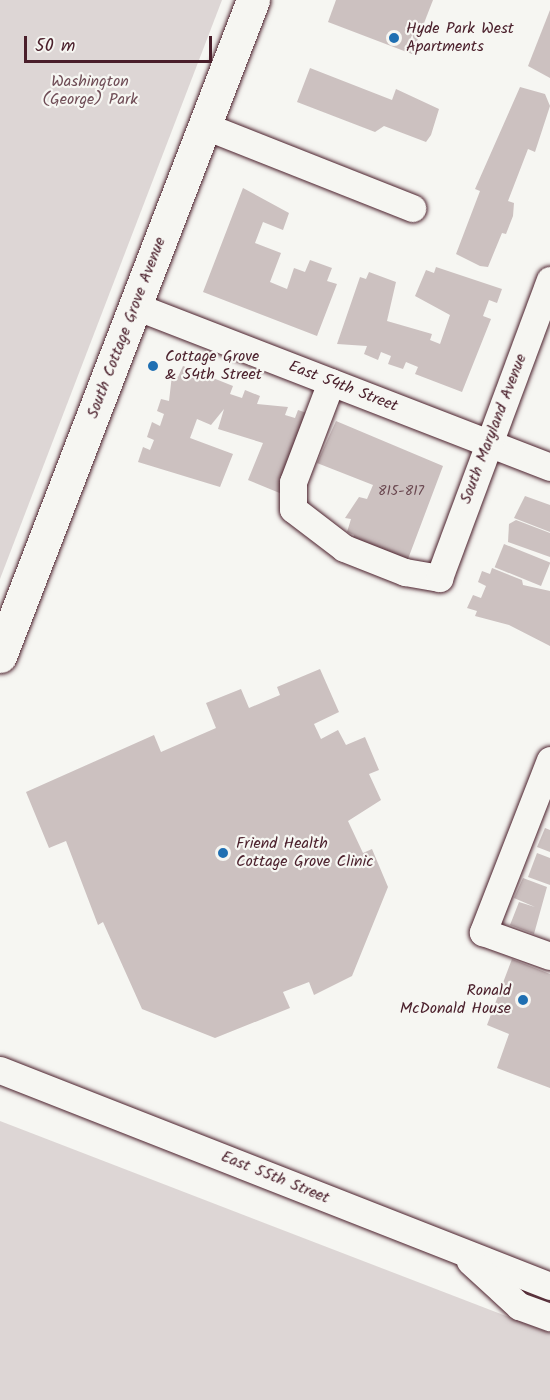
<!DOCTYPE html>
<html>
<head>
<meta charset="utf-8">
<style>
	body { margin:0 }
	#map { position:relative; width:550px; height:1400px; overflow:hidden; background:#f6f6f2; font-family:Kalam,sans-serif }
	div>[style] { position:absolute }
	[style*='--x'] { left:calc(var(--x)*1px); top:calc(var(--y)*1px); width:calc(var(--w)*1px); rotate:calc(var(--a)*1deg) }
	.green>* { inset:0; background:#ddd6d5 }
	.building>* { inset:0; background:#ccc1c0; transform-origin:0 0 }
	.roads { filter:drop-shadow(0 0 2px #4a1f2b) drop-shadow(0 0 2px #4a1f2b) }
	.minor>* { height:27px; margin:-13.5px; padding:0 13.5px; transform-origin:13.5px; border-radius:13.5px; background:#f6f6f2 }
	.major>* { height:33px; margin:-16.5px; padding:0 16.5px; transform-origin:16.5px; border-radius:16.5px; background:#f6f6f2 }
	.dots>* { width:16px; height:16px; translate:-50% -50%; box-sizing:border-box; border:3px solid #f6f6f2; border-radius:50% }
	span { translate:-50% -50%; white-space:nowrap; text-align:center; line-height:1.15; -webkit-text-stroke:4.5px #f6f6f2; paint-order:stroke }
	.number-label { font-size:14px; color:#6a4850 }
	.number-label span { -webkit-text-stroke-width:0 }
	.poi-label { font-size:16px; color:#4a1f2b }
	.left { translate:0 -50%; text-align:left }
	.right { translate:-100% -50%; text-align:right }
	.park-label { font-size:16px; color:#6f4d56 }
	.street-label { font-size:16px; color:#4a1f2b }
	.scale { position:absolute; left:24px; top:36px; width:188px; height:27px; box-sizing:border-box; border:3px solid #4a1f2b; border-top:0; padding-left:8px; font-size:18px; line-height:21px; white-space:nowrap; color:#4a1f2b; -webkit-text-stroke:4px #f6f6f2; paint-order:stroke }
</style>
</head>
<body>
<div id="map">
	<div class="green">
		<i style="clip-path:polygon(0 0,222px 0,0 579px)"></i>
		<i style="clip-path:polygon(0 1121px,550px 1333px,550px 1400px,0 1400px)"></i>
	</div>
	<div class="building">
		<i style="clip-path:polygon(336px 0,433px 0,412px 54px,328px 22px)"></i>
		<i style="clip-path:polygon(550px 10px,550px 78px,528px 66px)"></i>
		<i style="clip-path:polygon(310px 68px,392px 100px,396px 89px,439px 109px,431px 135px,426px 142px,384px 126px,375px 132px,297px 102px)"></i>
		<i style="clip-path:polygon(520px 87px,545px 94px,550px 106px,535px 152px,528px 149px,508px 201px,514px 203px,513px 216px,506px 234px,502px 233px,488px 267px,480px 266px,456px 254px,480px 191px,475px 189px)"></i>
		<i style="clip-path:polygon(243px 188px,289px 213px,283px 230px,263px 222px,255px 243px,281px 253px,270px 282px,287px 289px,294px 268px,305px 272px,310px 260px,332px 268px,327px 281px,337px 284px,317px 336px,203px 292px)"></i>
		<i style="clip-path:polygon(436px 267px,502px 289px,497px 303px,489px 300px,483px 316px,491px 319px,462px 392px,415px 374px,418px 367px,406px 362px,403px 369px,388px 364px,391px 356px,381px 352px,378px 360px,364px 354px,367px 346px,337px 344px,360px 277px,366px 279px,369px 272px,396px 282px,387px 321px,432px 334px,430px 340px,440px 344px,450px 315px,415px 296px,426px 270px,434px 273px)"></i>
		<i style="clip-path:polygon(183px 366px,233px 386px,230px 394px,242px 398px,245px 390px,260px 396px,257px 404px,288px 407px,285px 415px,295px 418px,298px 410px,313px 415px,282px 494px,248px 480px,263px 443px,218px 429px,224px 409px,211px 425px,197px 419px,190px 438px,233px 454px,220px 487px,138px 462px,143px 447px,150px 450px,154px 440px,147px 437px,152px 422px,160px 426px,164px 414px,157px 411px,161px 399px,169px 401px,172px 375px,178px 377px)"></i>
		<i style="clip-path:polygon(336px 421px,443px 466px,408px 559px,351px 543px,354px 535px,347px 532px,351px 519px,345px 518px,359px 497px,367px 499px,373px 485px,317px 463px)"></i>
		<i style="clip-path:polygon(525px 496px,550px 505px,550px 532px,514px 518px)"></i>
		<i style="clip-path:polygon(516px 520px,550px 533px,550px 557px,508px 542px,509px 524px)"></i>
		<i style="left:504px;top:544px;width:50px;height:25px;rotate:22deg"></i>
		<i style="clip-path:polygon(492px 568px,522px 580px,523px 585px,550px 591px,550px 646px,509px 625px,475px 616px,477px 611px,467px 608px,473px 595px,481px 598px,486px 586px,478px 582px,482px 571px,490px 574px)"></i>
		<i style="clip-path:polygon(320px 669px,339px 712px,314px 724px,321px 739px,338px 730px,346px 745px,365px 737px,379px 770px,369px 774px,381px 800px,348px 821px,363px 853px,372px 849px,388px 887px,352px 976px,314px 995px,309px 982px,283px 992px,290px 1008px,215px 1038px,142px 1009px,103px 922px,98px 925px,66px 841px,49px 848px,26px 792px,154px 735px,161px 752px,216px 728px,206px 703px,241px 689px,249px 708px,280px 695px,277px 687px)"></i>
		<i style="clip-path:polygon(545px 828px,550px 830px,550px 852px,537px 847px)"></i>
		<i style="clip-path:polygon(537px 853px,550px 858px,550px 885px,528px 877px)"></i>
		<i style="clip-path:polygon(523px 878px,547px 887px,534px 934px,510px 925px,519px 902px,535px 907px,514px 898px)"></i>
		<i style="clip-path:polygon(512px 959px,550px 974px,550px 1088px,497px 1068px,509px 1034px,487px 1025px)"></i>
	</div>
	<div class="roads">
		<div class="minor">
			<i style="--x:205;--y:126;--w:223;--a:21.6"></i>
			<i style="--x:135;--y:306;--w:445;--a:21.2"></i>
			<i style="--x:331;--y:382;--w:107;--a:110.8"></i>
			<i style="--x:293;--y:482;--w:27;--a:90"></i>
			<i style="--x:293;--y:509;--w:64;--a:37.4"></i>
			<i style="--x:344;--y:548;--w:66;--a:21.5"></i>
			<i style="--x:405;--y:572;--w:35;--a:10"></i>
			<i style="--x:439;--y:578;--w:318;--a:-69.6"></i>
			<i style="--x:550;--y:760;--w:185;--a:111.3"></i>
			<i style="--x:483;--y:932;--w:71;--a:19.7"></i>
			<i style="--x:0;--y:1070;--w:591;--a:21.44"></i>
			<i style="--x:470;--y:1261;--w:67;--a:42.6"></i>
			<i style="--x:519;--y:1306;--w:33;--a:20"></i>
		</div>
		<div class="major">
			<i style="--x:0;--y:656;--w:703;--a:-68.91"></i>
		</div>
	</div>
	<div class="dots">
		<i style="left:394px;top:38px;background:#1f6fb2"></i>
		<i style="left:153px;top:366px;background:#1f6fb2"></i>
		<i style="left:223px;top:853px;background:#1f6fb2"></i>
		<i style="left:523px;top:1000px;background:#1f6fb2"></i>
	</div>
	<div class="number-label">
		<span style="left:401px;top:491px">815-817</span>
	</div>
	<div class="poi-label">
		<span class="left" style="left:406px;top:38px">Hyde Park West<br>Apartments</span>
		<span class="left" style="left:165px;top:366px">Cottage Grove<br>&amp; 54th Street</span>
		<span class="left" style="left:236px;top:853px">Friend Health<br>Cottage Grove Clinic</span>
		<span class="right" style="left:511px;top:1000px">Ronald<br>McDonald House</span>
	</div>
	<div class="park-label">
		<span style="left:90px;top:91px">Washington<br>(George) Park</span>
	</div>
	<div class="street-label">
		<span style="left:127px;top:328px;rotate:-69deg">South Cottage Grove Avenue</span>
		<span style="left:343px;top:387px;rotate:21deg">East 54th Street</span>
		<span style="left:494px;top:429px;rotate:-69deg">South Maryland Avenue</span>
		<span style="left:275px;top:1178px;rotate:22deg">East 55th Street</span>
	</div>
	<div class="scale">50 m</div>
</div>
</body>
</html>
